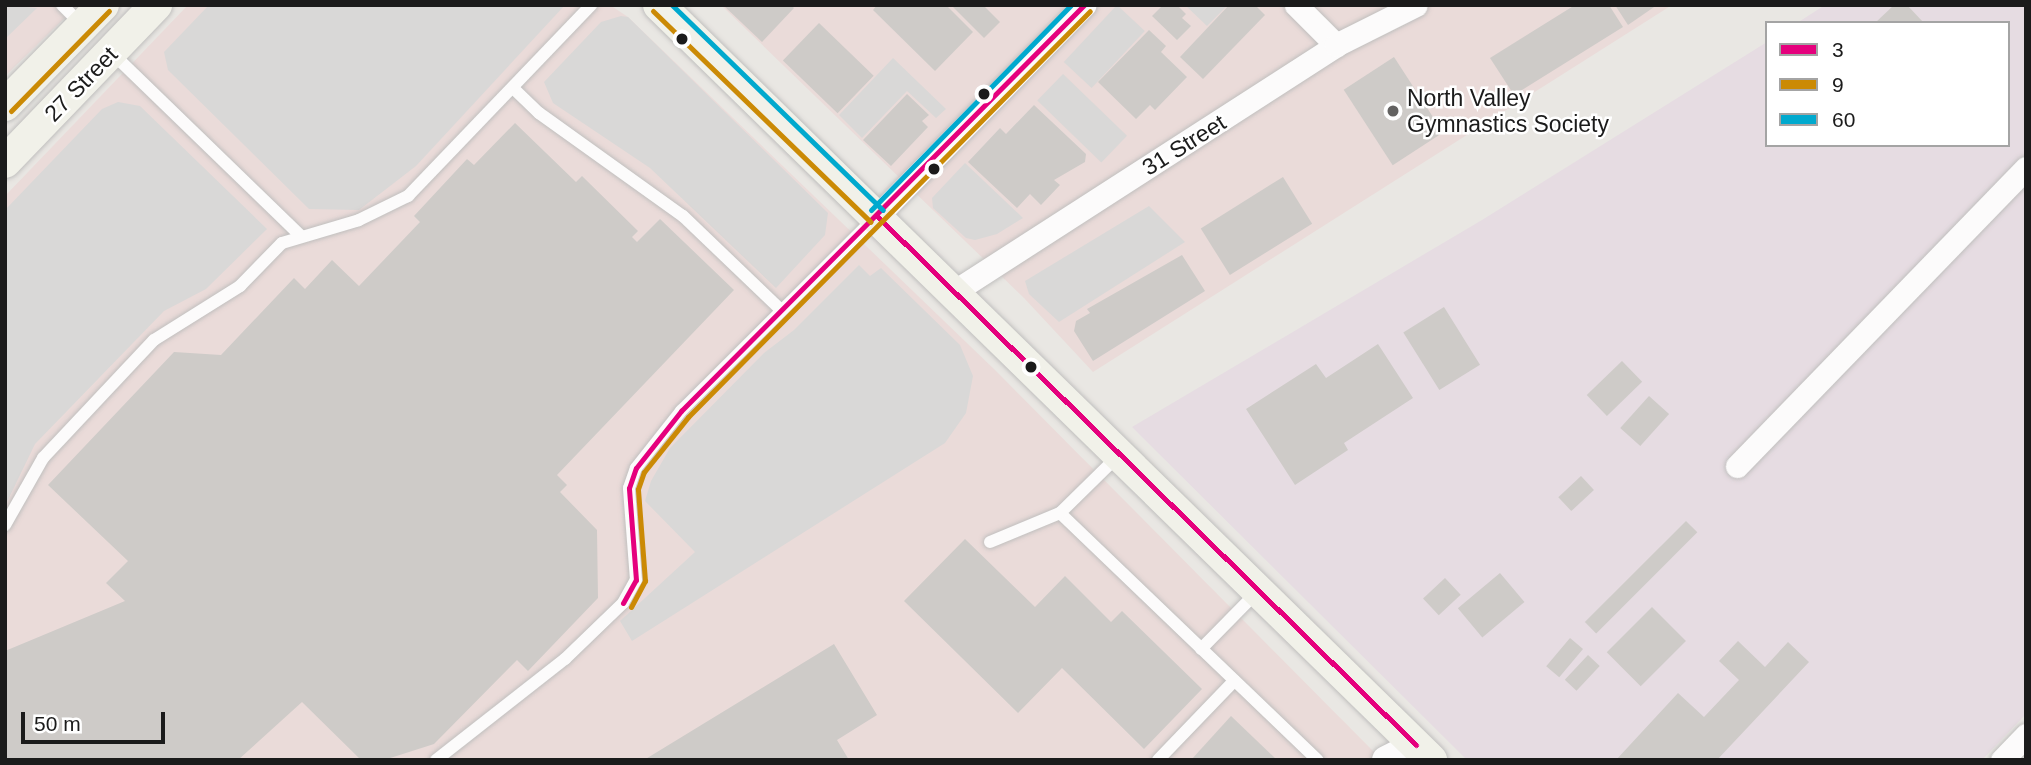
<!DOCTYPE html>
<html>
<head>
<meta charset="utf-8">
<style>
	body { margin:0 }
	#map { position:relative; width:2031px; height:765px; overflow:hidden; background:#e9e7e3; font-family:Helvetica,sans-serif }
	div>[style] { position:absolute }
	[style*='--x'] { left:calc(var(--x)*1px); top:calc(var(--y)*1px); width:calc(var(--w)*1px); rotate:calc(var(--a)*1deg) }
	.commercial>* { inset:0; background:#eadbd9 }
	.industrial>* { inset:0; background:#e6dce2 }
	.parking>* { inset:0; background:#d9d8d7; transform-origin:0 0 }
	.building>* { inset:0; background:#cecbc8; transform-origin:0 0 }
	.roads { filter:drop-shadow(0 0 2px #c0bfbe) drop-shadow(0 0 2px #c0bfbe) }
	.service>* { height:12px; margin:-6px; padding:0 6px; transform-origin:6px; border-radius:6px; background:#fcfbfb }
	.minor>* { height:23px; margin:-11.5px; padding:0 11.5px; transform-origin:11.5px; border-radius:11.5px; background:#fcfbfb }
	.tertiary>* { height:28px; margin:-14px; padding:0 14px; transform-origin:14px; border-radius:14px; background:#fcfbfb }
	.secondary>* { height:32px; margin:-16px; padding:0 16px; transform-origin:16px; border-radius:16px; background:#f1f1e9 }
	.bus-1>* { height:5px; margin:-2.5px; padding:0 2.5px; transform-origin:2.5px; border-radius:2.5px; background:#e5007d }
	.bus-2>* { height:5px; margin:-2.5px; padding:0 2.5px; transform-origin:2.5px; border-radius:2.5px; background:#cb8a05 }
	.bus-3>* { height:5px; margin:-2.5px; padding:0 2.5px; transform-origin:2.5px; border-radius:2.5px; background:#00a9ce }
	.dots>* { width:19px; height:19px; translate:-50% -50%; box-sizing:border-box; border:4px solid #fff; border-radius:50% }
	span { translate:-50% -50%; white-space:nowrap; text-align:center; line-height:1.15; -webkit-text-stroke:5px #fff; paint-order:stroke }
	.street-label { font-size:23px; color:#1b1b1b }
	.poi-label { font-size:23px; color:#1b1b1b }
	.left { translate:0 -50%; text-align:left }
	.frame { position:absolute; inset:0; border:7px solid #1b1b1b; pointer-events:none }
	.legend { position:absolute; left:1765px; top:21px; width:245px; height:126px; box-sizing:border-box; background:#fff; border:2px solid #a4a4a4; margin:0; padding:9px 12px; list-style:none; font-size:21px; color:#1b1b1b }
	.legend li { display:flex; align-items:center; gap:14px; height:35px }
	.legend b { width:35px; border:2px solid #a4a4a4 }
	.scale { position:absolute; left:21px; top:712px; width:144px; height:32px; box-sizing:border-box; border:4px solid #1b1b1b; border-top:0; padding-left:9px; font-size:21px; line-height:24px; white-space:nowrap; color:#1b1b1b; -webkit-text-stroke:5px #fff; paint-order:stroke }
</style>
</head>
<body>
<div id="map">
	<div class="commercial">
		<i style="clip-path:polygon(5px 5px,78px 5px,5px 76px)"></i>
		<i style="clip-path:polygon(188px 5px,610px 5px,628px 17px,995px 370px,1382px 760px,5px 760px,5px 196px)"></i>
		<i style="clip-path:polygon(721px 5px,1672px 5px,1093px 372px,1024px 298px)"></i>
	</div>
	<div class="industrial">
		<i style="clip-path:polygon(1825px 5px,2026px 5px,2026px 714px,1982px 760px,1467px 760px,1132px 427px,1482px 220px,1767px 42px,1767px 145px,2008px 145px,2008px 23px,1797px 23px)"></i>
	</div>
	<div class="parking">
		<i style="clip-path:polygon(5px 5px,37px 8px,5px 39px)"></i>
		<i style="clip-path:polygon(209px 5px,565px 5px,416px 166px,359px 210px,309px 209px,168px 70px,164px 52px)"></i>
		<i style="left:1117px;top:5px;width:38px;height:78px;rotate:43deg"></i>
		<i style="clip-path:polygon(1185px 5px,1228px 5px,1207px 26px)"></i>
		<i style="clip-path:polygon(621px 16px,628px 17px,828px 213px,825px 235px,776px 288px,650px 168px,553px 103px,544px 82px,601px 22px)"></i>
		<i style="clip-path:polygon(893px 58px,946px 109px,936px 118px,907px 91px,862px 138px,839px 115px)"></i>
		<i style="left:1063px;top:74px;width:89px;height:37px;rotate:44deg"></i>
		<i style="clip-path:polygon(118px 102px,140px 106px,267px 229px,206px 289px,164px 311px,35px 444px,5px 506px,5px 210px,102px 109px)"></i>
		<i style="clip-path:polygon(965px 163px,1023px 218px,997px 234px,975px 240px,966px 238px,933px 208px,932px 198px)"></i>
		<i style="clip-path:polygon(1149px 206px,1185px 242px,1059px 322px,1029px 294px,1025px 281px)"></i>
		<i style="clip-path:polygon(859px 265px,870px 276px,881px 268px,960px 345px,973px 376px,966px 413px,945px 443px,632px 641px,620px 621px,695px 552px,645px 501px,651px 481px,670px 448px,764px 353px,794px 330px)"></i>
	</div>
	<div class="building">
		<i style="clip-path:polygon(723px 5px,791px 5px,794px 8px,762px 42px)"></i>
		<i style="clip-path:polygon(877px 5px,946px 5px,973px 32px,935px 71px,873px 10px)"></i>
		<i style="clip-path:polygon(951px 5px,983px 5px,1000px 22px,984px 38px)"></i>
		<i style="clip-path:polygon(1163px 5px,1177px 5px,1186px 14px,1182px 18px,1191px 26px,1177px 40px,1152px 16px)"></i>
		<i style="clip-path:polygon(1229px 5px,1255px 5px,1265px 15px,1203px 79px,1180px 57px)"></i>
		<i style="clip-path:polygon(1575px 5px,1609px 5px,1623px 27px,1514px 95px,1490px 58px)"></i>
		<i style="clip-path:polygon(1615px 5px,1657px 5px,1628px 25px)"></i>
		<i style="clip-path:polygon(1894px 5px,1907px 5px,1924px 23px,1875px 23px)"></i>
		<i style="left:819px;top:23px;width:76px;height:52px;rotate:44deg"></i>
		<i style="clip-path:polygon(1149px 30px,1166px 46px,1161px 52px,1187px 77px,1155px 110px,1150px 105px,1136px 119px,1098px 82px)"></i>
		<i style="left:1394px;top:57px;width:90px;height:60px;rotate:57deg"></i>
		<i style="clip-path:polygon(907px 94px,929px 115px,922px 121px,928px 127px,891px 166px,863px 140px)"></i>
		<i style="clip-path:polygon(1034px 105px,1086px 154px,1085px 162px,1054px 180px,1060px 185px,1041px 205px,1030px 194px,1017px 208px,968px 162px,1000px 128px,1006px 134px)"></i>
		<i style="clip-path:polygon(515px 123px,576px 182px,582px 176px,638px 231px,632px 237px,637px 242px,660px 219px,734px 290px,557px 475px,567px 485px,560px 492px,597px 530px,598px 598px,528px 671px,517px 660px,434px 744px,384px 760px,361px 760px,302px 702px,238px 760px,5px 760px,5px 651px,125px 601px,106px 583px,128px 561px,48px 485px,174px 352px,221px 355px,294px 278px,305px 289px,332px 260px,359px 286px,420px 222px,414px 216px,467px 159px,474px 165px)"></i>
		<i style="left:1283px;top:177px;width:55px;height:97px;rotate:58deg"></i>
		<i style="clip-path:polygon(1182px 255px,1205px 291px,1093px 361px,1074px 331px,1076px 321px,1090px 313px,1087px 309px)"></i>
		<i style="left:1444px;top:307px;width:68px;height:48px;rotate:58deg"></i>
		<i style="clip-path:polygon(1378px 344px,1413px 398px,1344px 443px,1348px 450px,1295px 485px,1246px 409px,1316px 364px,1326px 378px)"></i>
		<i style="left:1622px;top:361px;width:29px;height:49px;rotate:46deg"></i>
		<i style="left:1649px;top:396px;width:27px;height:43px;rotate:42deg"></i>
		<i style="left:1581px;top:476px;width:19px;height:31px;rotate:47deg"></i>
		<i style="left:1686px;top:521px;width:16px;height:143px;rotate:45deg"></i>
		<i style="clip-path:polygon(965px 539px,1035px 607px,1065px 576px,1111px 622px,1122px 611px,1202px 689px,1144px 749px,1062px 668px,1018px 713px,904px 601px)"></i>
		<i style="left:1500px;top:573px;width:38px;height:55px;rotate:50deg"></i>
		<i style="left:1445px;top:578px;width:23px;height:30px;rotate:47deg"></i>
		<i style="left:1652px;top:607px;width:48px;height:64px;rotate:45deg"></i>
		<i style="left:1570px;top:638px;width:17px;height:37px;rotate:40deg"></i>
		<i style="clip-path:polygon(1738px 641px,1765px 667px,1788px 642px,1809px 662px,1717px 760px,1616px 760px,1678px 693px,1704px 717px,1739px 680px,1719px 661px)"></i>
		<i style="clip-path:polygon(834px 644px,877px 715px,837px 740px,849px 760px,644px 760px)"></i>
		<i style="left:1588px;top:655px;width:16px;height:34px;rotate:43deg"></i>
		<i style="clip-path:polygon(1231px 716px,1277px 760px,1191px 760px)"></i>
	</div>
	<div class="roads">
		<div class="service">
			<i style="--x:62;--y:5;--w:30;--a:45"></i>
			<i style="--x:111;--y:52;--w:264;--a:44.1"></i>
			<i style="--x:513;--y:88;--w:36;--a:44"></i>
			<i style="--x:539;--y:113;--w:177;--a:35.6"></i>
			<i style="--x:683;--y:216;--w:136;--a:43.8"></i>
			<i style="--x:1060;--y:513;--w:357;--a:43.8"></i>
			<i style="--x:5;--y:525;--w:77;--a:-60.4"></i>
			<i style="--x:43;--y:458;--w:162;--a:-46.8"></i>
			<i style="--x:154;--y:340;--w:102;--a:-32.1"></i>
			<i style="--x:240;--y:286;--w:60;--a:-45.7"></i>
			<i style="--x:282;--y:243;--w:80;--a:-16.6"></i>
			<i style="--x:359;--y:220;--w:55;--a:-26.1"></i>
			<i style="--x:408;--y:196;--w:265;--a:-46.2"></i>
			<i style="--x:990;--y:542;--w:76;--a:-22.5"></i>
			<i style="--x:1060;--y:513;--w:81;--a:-44.5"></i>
			<i style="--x:1201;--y:649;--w:80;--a:-45.5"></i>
			<i style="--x:436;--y:760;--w:164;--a:-38.1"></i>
			<i style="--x:565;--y:659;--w:81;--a:-44"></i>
			<i style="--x:623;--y:603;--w:26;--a:-61"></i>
			<i style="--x:636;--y:580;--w:92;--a:-94.4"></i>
			<i style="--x:629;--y:488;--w:21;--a:-71"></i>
			<i style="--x:636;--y:468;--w:73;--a:-51.7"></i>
			<i style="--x:681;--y:411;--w:274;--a:-44.9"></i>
			<i style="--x:1158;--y:760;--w:110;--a:-46.1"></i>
		</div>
		<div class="minor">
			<i style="--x:1296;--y:5;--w:57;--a:45"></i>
			<i style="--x:877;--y:216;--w:296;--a:-45.5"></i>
			<i style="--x:955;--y:291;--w:454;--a:-32.8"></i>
			<i style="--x:1336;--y:45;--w:89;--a:-26.6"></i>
			<i style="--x:1737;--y:466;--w:415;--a:-45.9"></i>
			<i style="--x:2002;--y:760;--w:35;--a:-46"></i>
		</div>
		<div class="tertiary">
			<i style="--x:1386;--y:760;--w:34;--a:-27"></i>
		</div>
		<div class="secondary">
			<i style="--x:659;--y:5;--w:1080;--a:44.36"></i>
			<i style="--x:5;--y:105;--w:140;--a:-45.6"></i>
			<i style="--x:5;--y:162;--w:218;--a:-46.1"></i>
		</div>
	</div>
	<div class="bus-1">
		<i style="--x:877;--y:216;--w:755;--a:44.46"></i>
		<i style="--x:623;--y:603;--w:26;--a:-61"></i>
		<i style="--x:636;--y:580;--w:92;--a:-94.4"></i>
		<i style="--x:629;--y:488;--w:21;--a:-71"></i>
		<i style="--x:636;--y:468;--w:73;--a:-51.7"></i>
		<i style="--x:681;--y:411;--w:572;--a:-45.21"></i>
	</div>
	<div class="bus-2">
		<i style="--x:653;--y:11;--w:303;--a:44.1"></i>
		<i style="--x:11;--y:111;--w:140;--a:-45.6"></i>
		<i style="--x:631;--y:607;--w:30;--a:-62"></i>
		<i style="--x:645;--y:581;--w:92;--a:-94.4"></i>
		<i style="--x:638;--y:489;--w:18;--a:-71"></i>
		<i style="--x:644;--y:472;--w:70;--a:-51.3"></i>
		<i style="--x:688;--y:417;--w:571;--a:-45.28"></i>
	</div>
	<div class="bus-3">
		<i style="--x:672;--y:5;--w:294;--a:44.2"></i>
		<i style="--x:871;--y:210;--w:286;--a:-45.7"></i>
	</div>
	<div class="dots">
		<i style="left:682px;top:39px;background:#1b1b1b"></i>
		<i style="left:984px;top:94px;background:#1b1b1b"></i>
		<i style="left:1393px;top:111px;background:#636261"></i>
		<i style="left:934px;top:169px;background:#1b1b1b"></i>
		<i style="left:1031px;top:367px;background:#1b1b1b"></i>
	</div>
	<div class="street-label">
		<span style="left:81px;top:84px;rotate:-46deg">27 Street</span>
		<span style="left:1184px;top:145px;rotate:-32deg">31 Street</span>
	</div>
	<div class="poi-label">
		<span class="left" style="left:1407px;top:111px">North Valley<br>Gymnastics Society</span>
	</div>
	<div class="frame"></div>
	<ul class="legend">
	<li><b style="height:9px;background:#e5007d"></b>3</li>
	<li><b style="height:9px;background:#cb8a05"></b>9</li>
	<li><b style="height:9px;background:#00a9ce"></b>60</li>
	</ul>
	<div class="scale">50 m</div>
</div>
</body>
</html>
